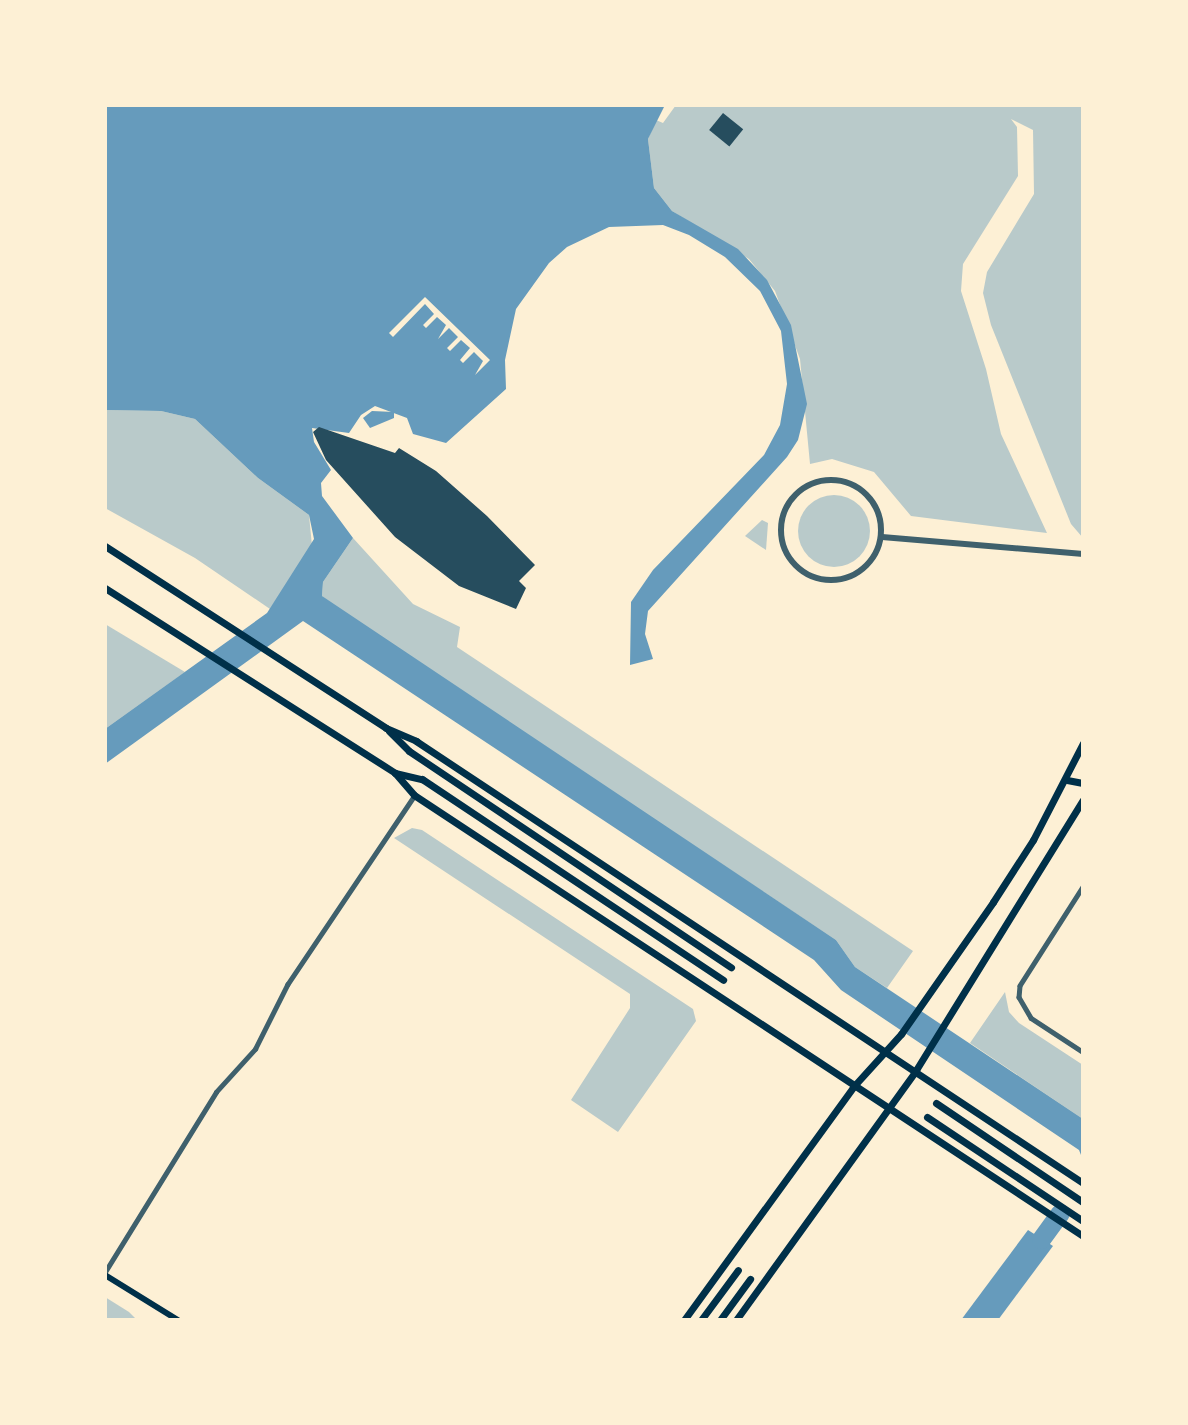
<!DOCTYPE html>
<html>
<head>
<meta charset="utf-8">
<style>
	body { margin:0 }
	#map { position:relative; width:1188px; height:1425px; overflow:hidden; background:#fdf0d5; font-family:"PT Sans",sans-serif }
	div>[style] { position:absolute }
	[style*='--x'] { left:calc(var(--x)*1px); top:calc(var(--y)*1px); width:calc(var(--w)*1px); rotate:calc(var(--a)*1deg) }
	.green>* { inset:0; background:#b9caca }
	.round { border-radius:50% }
	.water>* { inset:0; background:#669bbc }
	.pier>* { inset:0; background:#fdf0d5 }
	.river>* { height:19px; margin:-9.5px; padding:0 9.5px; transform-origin:9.5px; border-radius:9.5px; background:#669bbc }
	.building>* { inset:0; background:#264d5e; transform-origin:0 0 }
	.minor>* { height:4.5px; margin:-2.25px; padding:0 2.25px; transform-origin:2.25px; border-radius:2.25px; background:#3f606c }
	.tertiary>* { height:6px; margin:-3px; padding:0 3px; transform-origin:3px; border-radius:3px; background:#3f606c }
	.tertiary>.ring { margin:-3px; padding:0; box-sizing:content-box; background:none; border:6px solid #3f606c; border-radius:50% }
	.secondary>* { height:6px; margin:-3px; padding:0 3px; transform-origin:3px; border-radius:3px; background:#003049 }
	.primary>* { height:7px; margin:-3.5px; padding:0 3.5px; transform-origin:3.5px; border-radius:3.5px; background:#003049 }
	span { translate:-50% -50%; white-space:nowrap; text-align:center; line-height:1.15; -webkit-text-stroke:5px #fdf0d5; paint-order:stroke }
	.frame { position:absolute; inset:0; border:107px solid #fdf0d5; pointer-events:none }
</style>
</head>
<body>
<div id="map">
	<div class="green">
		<i style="clip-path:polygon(676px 105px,1083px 105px,1083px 538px,1071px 524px,991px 325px,983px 293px,987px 272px,1034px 194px,1033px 130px,1011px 119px,1017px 127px,1018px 176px,963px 264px,961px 291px,986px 369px,1001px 434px,1047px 533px,911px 516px,874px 472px,832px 459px,810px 464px,800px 359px,775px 291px,749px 259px,672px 211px,654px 188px,648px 139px,656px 120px,663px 123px)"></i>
		<i style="clip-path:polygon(105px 410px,161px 411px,195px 419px,258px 478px,309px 515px,312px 546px,270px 609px,195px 558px,105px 508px)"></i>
		<i class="round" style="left:798px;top:495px;width:72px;height:72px"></i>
		<i style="clip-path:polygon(762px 520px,768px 523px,766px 550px,745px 536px)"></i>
		<i style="clip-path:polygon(353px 538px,413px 604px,460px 627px,457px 647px,913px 951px,887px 988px,855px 967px,836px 940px,330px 605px,322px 596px,323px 582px)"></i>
		<i style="clip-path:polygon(105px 624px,185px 672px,105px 729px)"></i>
		<i style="clip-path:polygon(412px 828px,422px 830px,693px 1009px,696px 1021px,618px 1132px,571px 1100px,630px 1008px,630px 994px,394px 838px)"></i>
		<i style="clip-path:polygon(1005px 992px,1009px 1012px,1019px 1023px,1083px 1065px,1083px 1119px,970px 1043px)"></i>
		<i style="clip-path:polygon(105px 1297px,129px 1312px,137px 1320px,105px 1320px)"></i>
	</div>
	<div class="water">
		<i style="clip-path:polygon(105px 105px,665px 105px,648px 139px,654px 188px,672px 211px,738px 249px,767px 280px,791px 325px,807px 404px,798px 440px,787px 457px,648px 611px,645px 634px,653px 659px,630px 665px,631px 602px,653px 570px,764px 455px,780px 425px,787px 384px,781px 331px,760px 291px,725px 257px,689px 235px,663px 225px,609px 227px,567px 247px,549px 263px,516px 309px,505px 360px,506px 389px,446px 443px,413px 434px,407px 418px,375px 406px,361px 415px,349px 433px,312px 428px,314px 442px,331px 470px,321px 483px,322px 496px,353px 538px,323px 582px,322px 596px,836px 940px,855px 967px,1083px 1119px,1083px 1160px,1079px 1150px,841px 990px,814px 960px,303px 621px,105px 764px,105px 729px,267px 613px,314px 539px,309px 515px,258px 478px,195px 419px,161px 411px,105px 410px)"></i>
		<i style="clip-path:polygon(372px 411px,394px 412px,394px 418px,370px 428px,363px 418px)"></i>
		<i style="clip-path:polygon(1028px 1230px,1053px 1246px,998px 1320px,961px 1320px)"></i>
	</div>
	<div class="pier">
		<i style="clip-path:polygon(425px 297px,490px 360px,475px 375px,483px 361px,474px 352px,463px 363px,460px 360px,470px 348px,461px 340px,450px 351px,447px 348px,458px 337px,449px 328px,438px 339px,446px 325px,437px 317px,426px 328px,423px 325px,434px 314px,425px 304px,393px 337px,389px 333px)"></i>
	</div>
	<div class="river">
		<i style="--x:1041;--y:1239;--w:32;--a:-54"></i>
	</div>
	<div class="building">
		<i style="left:723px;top:113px;width:26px;height:22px;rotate:39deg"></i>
		<i style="clip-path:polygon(319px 427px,395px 453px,399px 448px,436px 471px,487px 516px,535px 565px,519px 581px,526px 588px,516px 609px,459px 586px,395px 537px,326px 460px,313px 432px)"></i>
	</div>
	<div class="minor">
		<i style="--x:1083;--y:887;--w:117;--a:122.5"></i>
		<i style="--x:1020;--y:986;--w:11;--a:95"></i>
		<i style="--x:1019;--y:997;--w:24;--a:60"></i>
		<i style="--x:1031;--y:1018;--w:62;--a:33.2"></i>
		<i style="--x:105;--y:1272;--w:211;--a:-58.3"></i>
		<i style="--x:216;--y:1092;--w:58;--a:-47.8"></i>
		<i style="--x:255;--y:1049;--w:72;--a:-63.4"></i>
		<i style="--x:287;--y:985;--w:228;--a:-56.1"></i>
	</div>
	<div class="tertiary">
		<i class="ring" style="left:781px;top:480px;width:94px;height:94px"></i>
		<i style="--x:882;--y:537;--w:202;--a:4.8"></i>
	</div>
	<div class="secondary">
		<i style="--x:105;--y:1275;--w:86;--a:31.7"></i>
	</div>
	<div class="primary">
		<i style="--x:105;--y:546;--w:335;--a:32.9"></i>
		<i style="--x:386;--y:728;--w:33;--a:23"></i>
		<i style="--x:416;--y:741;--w:800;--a:33.53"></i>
		<i style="--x:105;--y:588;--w:344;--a:32.5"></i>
		<i style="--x:395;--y:773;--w:29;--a:49"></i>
		<i style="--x:414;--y:795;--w:801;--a:33.39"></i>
		<i style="--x:389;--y:731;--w:28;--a:45"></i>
		<i style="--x:409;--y:751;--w:388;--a:33.9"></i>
		<i style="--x:395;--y:773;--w:28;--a:13"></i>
		<i style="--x:422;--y:779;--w:362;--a:33.7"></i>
		<i style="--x:1067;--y:780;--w:16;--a:11"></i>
		<i style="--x:936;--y:1103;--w:177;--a:34"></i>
		<i style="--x:927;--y:1117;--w:187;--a:33.7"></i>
		<i style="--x:684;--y:1320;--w:288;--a:-54"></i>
		<i style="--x:853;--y:1087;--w:72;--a:-47.8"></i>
		<i style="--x:901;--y:1034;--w:161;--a:-55.1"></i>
		<i style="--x:993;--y:902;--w:74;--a:-57.2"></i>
		<i style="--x:1033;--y:840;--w:109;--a:-62.7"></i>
		<i style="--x:701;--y:1320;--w:62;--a:-53.5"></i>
		<i style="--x:720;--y:1320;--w:51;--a:-53.8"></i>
		<i style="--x:736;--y:1320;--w:308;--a:-54.2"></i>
		<i style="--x:916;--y:1070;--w:317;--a:-58.3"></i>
	</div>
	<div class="frame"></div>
</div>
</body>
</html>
